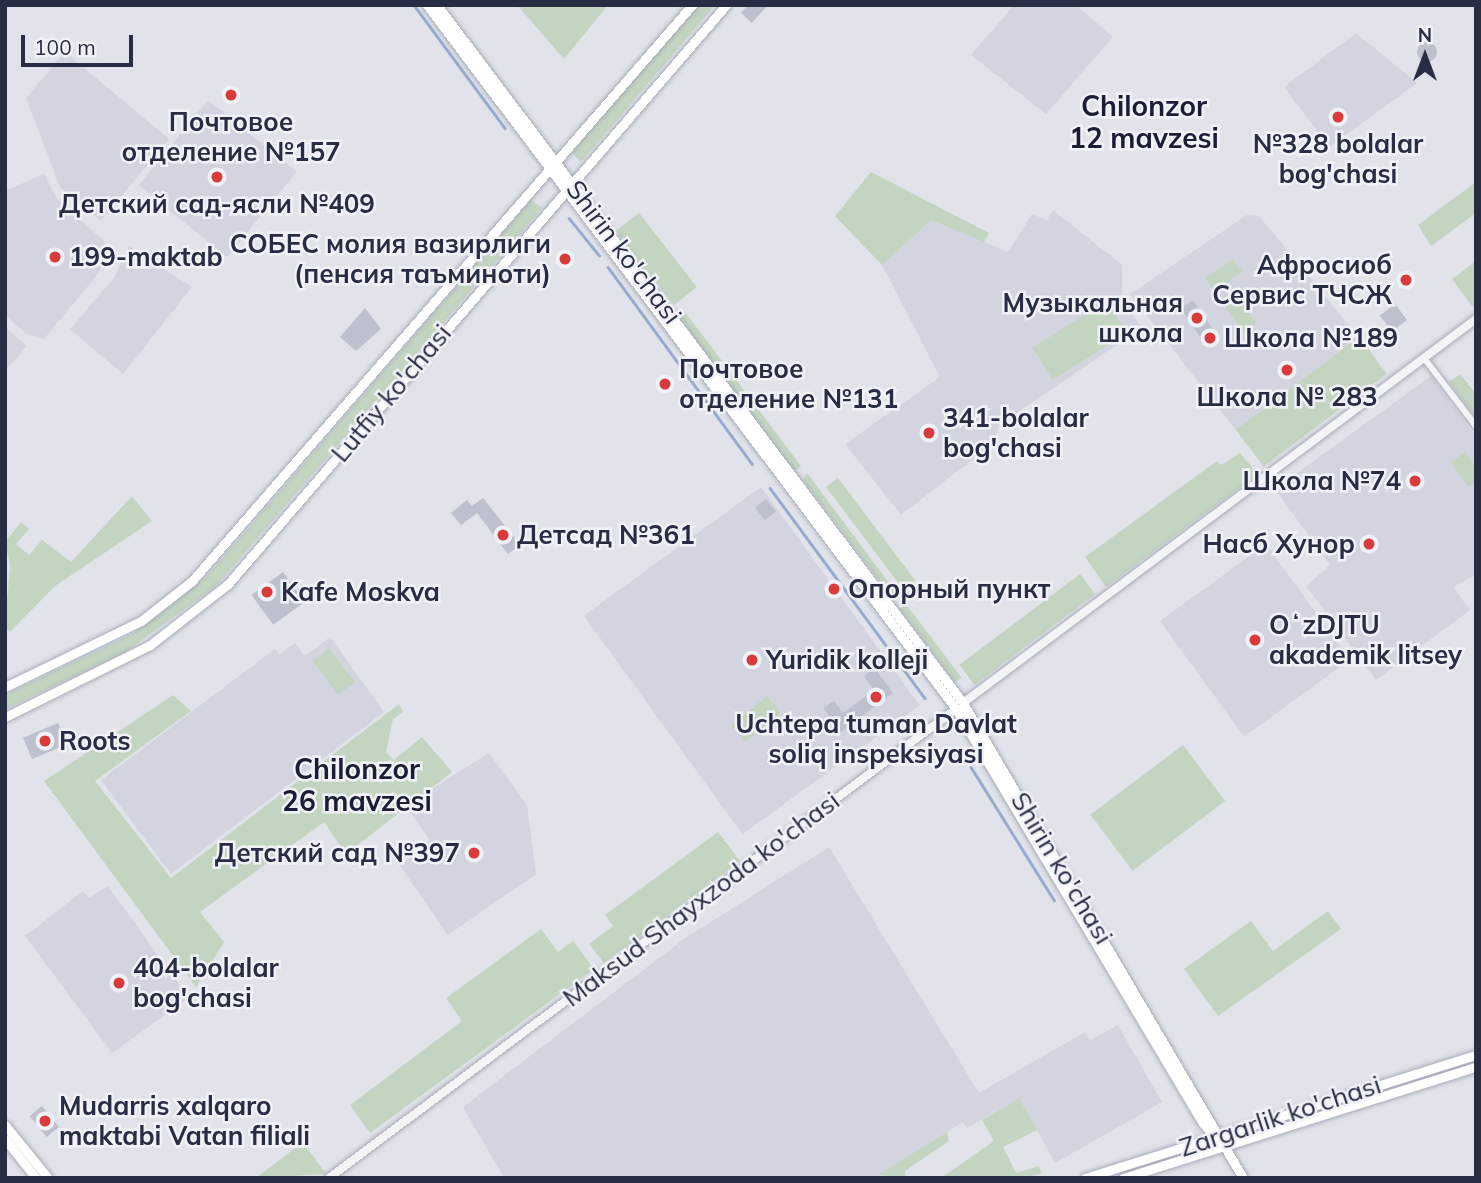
<!DOCTYPE html>
<html>
<head>
<meta charset="utf-8">
<style>
	body { margin:0 }
	#map { position:relative; width:1481px; height:1183px; overflow:hidden; background:#e0e3ea; font-family:Mulish,sans-serif }
	div>[style] { position:absolute }
	[style*='--x'] { left:calc(var(--x)*1px); top:calc(var(--y)*1px); width:calc(var(--w)*1px); rotate:calc(var(--a)*1deg) }
	.built>* { inset:0; background:#d2d5df; transform-origin:0 0 }
	.green>* { inset:0; background:#c3d5c1; transform-origin:0 0 }
	.stream>* { height:2.5px; margin:-1.25px; padding:0 1.25px; transform-origin:1.25px; border-radius:1.25px; background:#98aacd }
	.building>* { inset:0; background:#bdc1ce; transform-origin:0 0 }
	.round { border-radius:50% }
	.roads { filter:drop-shadow(0 0 2px #a8acb8) drop-shadow(0 0 2px #a8acb8) }
	.minor>* { height:6px; margin:-3px; padding:0 3px; transform-origin:3px; border-radius:3px; background:#f3f4f8 }
	.tertiary>* { height:8px; margin:-4px; padding:0 4px; transform-origin:4px; border-radius:4px; background:#f3f4f8 }
	.secondary>* { height:9px; margin:-4.5px; padding:0 4.5px; transform-origin:4.5px; border-radius:4.5px; background:#fff }
	.dots>* { width:19px; height:19px; translate:-50% -50%; box-sizing:border-box; border:4px solid #f0f2f7; border-radius:50% }
	span { translate:-50% -50%; white-space:nowrap; text-align:center; line-height:1.15; -webkit-text-stroke:5px #f0f2f7; paint-order:stroke }
	.poi-label { font-size:26px; color:#272d43; font-weight:700 }
	.right { translate:-100% -50%; text-align:right }
	.left { translate:0 -50%; text-align:left }
	.street-label { font-size:26px; color:#272d43 }
	.neighbourhood-label { font-size:28px; color:#191e34; font-weight:700 }
	.frame { position:absolute; inset:0; border:7px solid #272d43; pointer-events:none }
	.north { position:absolute; left:1390px; top:21px; width:70px; height:70px; -webkit-text-stroke:5px #f0f2f7; paint-order:stroke; rotate:0deg; font-size:19px; font-weight:700; line-height:28px; text-align:center; color:#272d43 }
	.north::after { content:''; display:block; margin:auto; width:24px; height:32px; background:#272d43; clip-path:polygon(50% 0,100% 100%,50% 72%,0 100%) }
	.scale { position:absolute; left:21px; top:35px; width:112px; height:32px; box-sizing:border-box; border:4px solid #272d43; border-top:0; padding-left:9px; font-size:21px; line-height:24px; white-space:nowrap; color:#272d43; -webkit-text-stroke:5px #f0f2f7; paint-order:stroke }
</style>
</head>
<body>
<div id="map">
	<div class="built">
		<i style="clip-path:polygon(1014px 5px,1076px 5px,1113px 37px,1046px 114px,971px 55px)"></i>
		<i style="clip-path:polygon(1356px 33px,1417px 83px,1329px 147px,1284px 87px)"></i>
		<i style="clip-path:polygon(65px 52px,169px 139px,101px 221px,60px 187px,26px 98px)"></i>
		<i style="left:208px;top:100px;width:114px;height:110px;rotate:39deg"></i>
		<i style="clip-path:polygon(44px 174px,58px 200px,104px 241px,106px 251px,99px 273px,44px 339px,26px 334px,5px 315px,5px 191px)"></i>
		<i style="clip-path:polygon(1053px 210px,1122px 265px,1122px 301px,1142px 328px,1013px 415px,1005px 404px,994px 443px,901px 515px,845px 444px,940px 377px,882px 265px,931px 219px,1008px 252px,1032px 214px,1047px 220px)"></i>
		<i style="clip-path:polygon(1247px 215px,1259px 216px,1376px 358px,1252px 451px,1130px 294px)"></i>
		<i style="clip-path:polygon(129px 246px,192px 287px,123px 374px,70px 329px,114px 278px)"></i>
		<i style="clip-path:polygon(5px 327px,27px 346px,5px 371px)"></i>
		<i style="clip-path:polygon(1431px 376px,1476px 437px,1476px 574px,1453px 587px,1470px 610px,1376px 680px,1306px 586px,1330px 565px,1275px 489px)"></i>
		<i style="left:761px;top:487px;width:270px;height:219px;rotate:54deg"></i>
		<i style="left:1266px;top:544px;width:143px;height:131px;rotate:54deg"></i>
		<i style="clip-path:polygon(330px 637px,384px 712px,171px 874px,101px 780px,275px 649px,279px 655px,295px 643px,305px 656px)"></i>
		<i style="clip-path:polygon(489px 753px,527px 805px,536px 874px,448px 935px,400px 866px,430px 840px,405px 806px)"></i>
		<i style="clip-path:polygon(829px 847px,979px 1093px,1085px 1032px,1090px 1040px,1118px 1025px,1162px 1102px,1055px 1163px,1019px 1098px,967px 1128px,963px 1122px,874px 1178px,504px 1178px,463px 1107px,684px 939px)"></i>
		<i style="clip-path:polygon(108px 886px,189px 998px,112px 1053px,25px 936px,83px 891px,89px 898px)"></i>
	</div>
	<div class="green">
		<i style="clip-path:polygon(517px 5px,608px 5px,564px 59px)"></i>
		<i style="clip-path:polygon(699px 5px,715px 5px,581px 162px,570px 151px)"></i>
		<i style="clip-path:polygon(871px 172px,989px 233px,984px 242px,931px 220px,882px 265px,835px 216px)"></i>
		<i style="clip-path:polygon(1476px 182px,1476px 213px,1431px 246px,1418px 225px)"></i>
		<i style="clip-path:polygon(531px 200px,542px 208px,216px 586px,124px 653px,5px 709px,5px 695px,132px 634px,207px 576px)"></i>
		<i style="left:639px;top:213px;width:94px;height:29px;rotate:52deg"></i>
		<i style="left:1233px;top:259px;width:16px;height:34px;rotate:55deg"></i>
		<i style="clip-path:polygon(1476px 261px,1476px 309px,1475px 310px,1452px 279px)"></i>
		<i style="left:1236px;top:297px;width:33px;height:15px;rotate:52deg"></i>
		<i style="left:1107px;top:301px;width:38px;height:88px;rotate:58deg"></i>
		<i style="left:685px;top:312px;width:193px;height:9px;rotate:53deg"></i>
		<i style="left:1359px;top:337px;width:46px;height:154px;rotate:53deg"></i>
		<i style="clip-path:polygon(1460px 374px,1476px 394px,1476px 419px,1449px 382px)"></i>
		<i style="clip-path:polygon(1465px 452px,1476px 467px,1476px 482px,1468px 487px,1451px 462px)"></i>
		<i style="clip-path:polygon(1240px 453px,1258px 474px,1106px 587px,1085px 557px,1217px 461px,1221px 465px)"></i>
		<i style="clip-path:polygon(807px 473px,901px 599px,893px 599px,803px 480px)"></i>
		<i style="left:838px;top:478px;width:128px;height:15px;rotate:53deg"></i>
		<i style="clip-path:polygon(132px 496px,152px 521px,55px 586px,10px 632px,5px 627px,10px 565px,5px 542px,21px 522px,29px 529px,16px 544px,29px 555px,42px 540px,71px 562px)"></i>
		<i style="left:1080px;top:574px;width:25px;height:151px;rotate:53deg"></i>
		<i style="left:906px;top:604px;width:92px;height:8px;rotate:53deg"></i>
		<i style="left:329px;top:648px;width:43px;height:21px;rotate:53deg"></i>
		<i style="clip-path:polygon(173px 695px,191px 711px,95px 781px,171px 878px,399px 704px,403px 712px,393px 719px,386px 752px,394px 760px,422px 737px,452px 772px,346px 854px,324px 822px,200px 912px,224px 942px,196px 987px,44px 781px)"></i>
		<i style="left:767px;top:696px;width:22px;height:46px;rotate:51deg"></i>
		<i style="left:1183px;top:745px;width:70px;height:116px;rotate:53deg"></i>
		<i style="clip-path:polygon(718px 832px,740px 861px,604px 963px,589px 944px,613px 926px,605px 915px)"></i>
		<i style="clip-path:polygon(1328px 911px,1341px 929px,1218px 1016px,1184px 969px,1251px 921px,1273px 951px)"></i>
		<i style="clip-path:polygon(541px 929px,558px 952px,573px 941px,594px 969px,370px 1133px,350px 1105px,462px 1021px,446px 998px)"></i>
		<i style="clip-path:polygon(1019px 1098px,1037px 1130px,1003px 1147px,1016px 1173px,1039px 1166px,1042px 1173px,1025px 1178px,941px 1178px,994px 1141px,982px 1120px)"></i>
		<i style="clip-path:polygon(947px 1132px,949px 1141px,905px 1171px,905px 1178px,878px 1175px)"></i>
		<i style="clip-path:polygon(303px 1142px,326px 1174px,256px 1178px)"></i>
	</div>
	<div class="stream">
		<i style="--x:414;--y:5;--w:153;--a:53.5"></i>
		<i style="--x:569;--y:218;--w:48;--a:51"></i>
		<i style="--x:608;--y:267;--w:244;--a:53.8"></i>
		<i style="--x:770;--y:488;--w:261;--a:53.6"></i>
		<i style="--x:971;--y:767;--w:157;--a:58"></i>
	</div>
	<div class="building">
		<i style="clip-path:polygon(748px 5px,768px 5px,752px 23px,741px 13px)"></i>
		<i class="round" style="left:1417px;top:42px;width:20px;height:20px"></i>
		<i style="left:1193px;top:300px;width:34px;height:15px;rotate:56deg"></i>
		<i style="left:1395px;top:304px;width:20px;height:19px;rotate:53deg"></i>
		<i style="clip-path:polygon(365px 308px,381px 329px,356px 351px,340px 337px)"></i>
		<i style="clip-path:polygon(483px 498px,520px 545px,508px 554px,477px 513px,461px 525px,451px 513px,467px 500px,472px 506px)"></i>
		<i style="left:766px;top:499px;width:16px;height:14px;rotate:52deg"></i>
		<i style="left:283px;top:572px;width:37px;height:39px;rotate:54deg"></i>
		<i style="clip-path:polygon(875px 668px,893px 693px,841px 732px,823px 708px,834px 701px,843px 713px,874px 690px,864px 676px)"></i>
		<i style="left:58px;top:723px;width:23px;height:38px;rotate:67deg"></i>
		<i style="left:42px;top:1106px;width:27px;height:16px;rotate:51deg"></i>
	</div>
	<div class="roads">
		<div class="minor">
			<i style="--x:1424;--y:358;--w:86;--a:52.6"></i>
		</div>
		<div class="tertiary">
			<i style="--x:963;--y:703;--w:641;--a:-36.82"></i>
			<i style="--x:329;--y:1178;--w:783;--a:-36.8"></i>
		</div>
		<div class="secondary">
			<i style="--x:427;--y:5;--w:881;--a:53.08"></i>
			<i style="--x:956;--y:709;--w:482;--a:59.2"></i>
			<i style="--x:1203;--y:1123;--w:28;--a:51"></i>
			<i style="--x:437;--y:5;--w:874;--a:53"></i>
			<i style="--x:963;--y:703;--w:551;--a:59.48"></i>
			<i style="--x:5;--y:687;--w:151;--a:-25.9"></i>
			<i style="--x:141;--y:621;--w:65;--a:-38.1"></i>
			<i style="--x:192;--y:581;--w:763;--a:-49.04"></i>
			<i style="--x:5;--y:717;--w:162;--a:-26.4"></i>
			<i style="--x:150;--y:645;--w:99;--a:-38"></i>
			<i style="--x:228;--y:584;--w:764;--a:-49.3"></i>
			<i style="--x:5;--y:1125;--w:68;--a:50.9"></i>
			<i style="--x:5;--y:1139;--w:50;--a:51.5"></i>
			<i style="--x:1085;--y:1178;--w:410;--a:-17.5"></i>
			<i style="--x:1123;--y:1178;--w:370;--a:-17.5"></i>
		</div>
	</div>
	<div class="dots">
		<i style="left:231px;top:95px;background:#d93b3b"></i>
		<i style="left:1338px;top:117px;background:#d93b3b"></i>
		<i style="left:217px;top:177px;background:#d93b3b"></i>
		<i style="left:55px;top:257px;background:#d93b3b"></i>
		<i style="left:565px;top:259px;background:#d93b3b"></i>
		<i style="left:1406px;top:280px;background:#d93b3b"></i>
		<i style="left:1197px;top:318px;background:#d93b3b"></i>
		<i style="left:1210px;top:338px;background:#d93b3b"></i>
		<i style="left:1287px;top:370px;background:#d93b3b"></i>
		<i style="left:665px;top:384px;background:#d93b3b"></i>
		<i style="left:929px;top:433px;background:#d93b3b"></i>
		<i style="left:1415px;top:481px;background:#d93b3b"></i>
		<i style="left:503px;top:535px;background:#d93b3b"></i>
		<i style="left:1369px;top:544px;background:#d93b3b"></i>
		<i style="left:834px;top:589px;background:#d93b3b"></i>
		<i style="left:267px;top:592px;background:#d93b3b"></i>
		<i style="left:1255px;top:640px;background:#d93b3b"></i>
		<i style="left:752px;top:660px;background:#d93b3b"></i>
		<i style="left:876px;top:697px;background:#d93b3b"></i>
		<i style="left:45px;top:741px;background:#d93b3b"></i>
		<i style="left:474px;top:853px;background:#d93b3b"></i>
		<i style="left:119px;top:983px;background:#d93b3b"></i>
		<i style="left:45px;top:1121px;background:#d93b3b"></i>
	</div>
	<div class="poi-label">
		<span style="left:231px;top:137px">Почтовое<br>отделение №157</span>
		<span style="left:1338px;top:159px">№328 bolalar<br>bog'chasi</span>
		<span style="left:217px;top:204px">Детский сад-ясли №409</span>
		<span class="right" style="left:551px;top:259px">СОБЕС молия вазирлиги<br>(пенсия таъминоти)</span>
		<span class="left" style="left:69px;top:257px">199-maktab</span>
		<span class="right" style="left:1392px;top:280px">Афросиоб<br>Сервис ТЧСЖ</span>
		<span class="right" style="left:1183px;top:318px">Музыкальная<br>школа</span>
		<span class="left" style="left:1224px;top:338px">Школа №189</span>
		<span class="left" style="left:679px;top:384px">Почтовое<br>отделение №131</span>
		<span style="left:1287px;top:397px">Школа № 283</span>
		<span class="left" style="left:943px;top:433px">341-bolalar<br>bog'chasi</span>
		<span class="right" style="left:1401px;top:481px">Школа №74</span>
		<span class="left" style="left:517px;top:535px">Детсад №361</span>
		<span class="right" style="left:1355px;top:544px">Насб Хунор</span>
		<span class="left" style="left:848px;top:589px">Опорный пункт</span>
		<span class="left" style="left:281px;top:592px">Kafe Moskva</span>
		<span class="left" style="left:1269px;top:640px">OʻzDJTU<br>akademik litsey</span>
		<span class="left" style="left:766px;top:660px">Yuridik kolleji</span>
		<span style="left:876px;top:739px">Uchtepa tuman Davlat<br>soliq inspeksiyasi</span>
		<span class="left" style="left:59px;top:741px">Roots</span>
		<span class="right" style="left:460px;top:853px">Детский сад №397</span>
		<span class="left" style="left:133px;top:983px">404-bolalar<br>bog'chasi</span>
		<span class="left" style="left:59px;top:1121px">Mudarris xalqaro<br>maktabi Vatan filiali</span>
	</div>
	<div class="street-label">
		<span style="left:624px;top:252px;rotate:53deg">Shirin ko'chasi</span>
		<span style="left:391px;top:393px;rotate:-50deg">Lutfiy ko'chasi</span>
		<span style="left:1062px;top:868px;rotate:59deg">Shirin ko'chasi</span>
		<span style="left:701px;top:899px;rotate:-37deg">Maksud Shayxzoda ko'chasi</span>
		<span style="left:1280px;top:1116px;rotate:-18deg">Zargarlik ko'chasi</span>
	</div>
	<div class="neighbourhood-label">
		<span style="left:1144px;top:122px">Chilonzor<br>12 mavzesi</span>
		<span style="left:357px;top:785px">Chilonzor<br>26 mavzesi</span>
	</div>
	<div class="frame"></div>
	<div class="north">N</div>
	<div class="scale">100 m</div>
</div>
</body>
</html>
